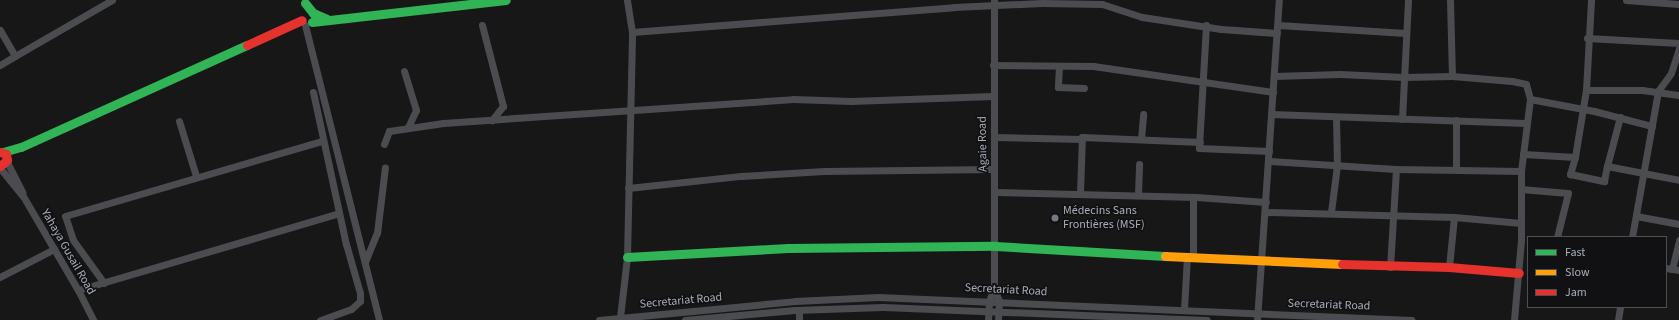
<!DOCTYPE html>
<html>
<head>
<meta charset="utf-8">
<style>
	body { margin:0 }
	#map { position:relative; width:1679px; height:320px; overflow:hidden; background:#171717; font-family:"Source Sans 3",sans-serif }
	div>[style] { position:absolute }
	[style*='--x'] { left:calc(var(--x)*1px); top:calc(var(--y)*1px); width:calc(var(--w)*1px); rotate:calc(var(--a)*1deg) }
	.street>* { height:7px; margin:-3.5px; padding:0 3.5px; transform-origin:3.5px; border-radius:3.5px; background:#4b4c50 }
	.fast>* { height:9px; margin:-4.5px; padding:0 4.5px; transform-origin:4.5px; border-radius:4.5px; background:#30b455 }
	.slow>* { height:9px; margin:-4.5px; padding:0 4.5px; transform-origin:4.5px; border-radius:4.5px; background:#ff9f0a }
	.jam>* { height:9px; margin:-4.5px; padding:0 4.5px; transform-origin:4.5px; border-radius:4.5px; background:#e5322d }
	.dots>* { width:11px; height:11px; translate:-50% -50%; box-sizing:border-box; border:2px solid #111113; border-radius:50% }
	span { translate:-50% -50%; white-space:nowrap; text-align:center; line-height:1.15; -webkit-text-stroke:3.5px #111113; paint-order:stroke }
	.street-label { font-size:12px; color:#a8adb8 }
	.poi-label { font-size:12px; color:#a8adb8 }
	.left { translate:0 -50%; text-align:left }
	.legend { position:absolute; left:1527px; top:236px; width:140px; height:72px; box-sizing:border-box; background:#111113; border:1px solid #4d4f55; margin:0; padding:5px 7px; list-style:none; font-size:12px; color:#a8adb8 }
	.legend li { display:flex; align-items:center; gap:8px; height:20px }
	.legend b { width:20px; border:1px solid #4d4f55 }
</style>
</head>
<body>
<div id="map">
	<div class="street">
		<i style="--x:994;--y:0;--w:288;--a:90"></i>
		<i style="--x:994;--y:288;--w:14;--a:69"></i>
		<i style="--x:999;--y:301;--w:19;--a:93"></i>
		<i style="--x:1450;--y:0;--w:76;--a:88.5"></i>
		<i style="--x:1626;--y:0;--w:53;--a:4.3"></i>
		<i style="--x:305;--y:25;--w:304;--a:75.9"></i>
		<i style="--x:482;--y:25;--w:84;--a:75.5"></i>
		<i style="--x:503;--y:106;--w:18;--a:128"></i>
		<i style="--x:1206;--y:25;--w:123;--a:93.3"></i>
		<i style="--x:1199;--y:148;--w:70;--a:2.5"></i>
		<i style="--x:1278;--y:25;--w:128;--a:3.6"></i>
		<i style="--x:0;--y:30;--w:30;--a:60"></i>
		<i style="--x:15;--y:56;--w:112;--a:-30"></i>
		<i style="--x:632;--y:32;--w:323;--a:-4.4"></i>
		<i style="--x:954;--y:7;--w:88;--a:-2.6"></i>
		<i style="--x:1042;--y:3;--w:60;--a:1"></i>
		<i style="--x:1102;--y:4;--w:42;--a:18"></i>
		<i style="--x:1142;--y:17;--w:80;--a:8.6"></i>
		<i style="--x:1221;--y:29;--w:56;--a:4.1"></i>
		<i style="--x:1587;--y:38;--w:92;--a:3.1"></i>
		<i style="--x:0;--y:65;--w:17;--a:-31"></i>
		<i style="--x:993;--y:65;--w:100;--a:0.6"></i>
		<i style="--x:1093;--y:66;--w:182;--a:8.2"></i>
		<i style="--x:1059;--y:66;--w:21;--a:93"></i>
		<i style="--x:1058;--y:87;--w:26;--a:2"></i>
		<i style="--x:404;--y:71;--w:41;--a:72.9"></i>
		<i style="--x:416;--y:110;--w:19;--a:115"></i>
		<i style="--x:1274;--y:76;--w:66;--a:-1.7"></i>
		<i style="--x:1340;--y:74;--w:64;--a:2.7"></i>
		<i style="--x:1404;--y:77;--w:48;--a:-1.2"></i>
		<i style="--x:1452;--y:76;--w:60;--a:4.8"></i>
		<i style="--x:1512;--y:81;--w:14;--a:12"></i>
		<i style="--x:1526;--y:84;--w:16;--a:75"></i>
		<i style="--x:1530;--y:99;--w:73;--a:97.1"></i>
		<i style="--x:1521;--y:171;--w:69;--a:90"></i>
		<i style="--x:1521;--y:240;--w:80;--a:95"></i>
		<i style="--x:1586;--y:90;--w:56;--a:0"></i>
		<i style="--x:1642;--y:90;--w:37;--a:8"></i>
		<i style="--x:313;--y:92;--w:156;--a:77.8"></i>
		<i style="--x:346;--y:244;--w:51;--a:74.1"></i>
		<i style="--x:360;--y:293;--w:8;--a:90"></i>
		<i style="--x:360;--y:301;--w:12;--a:138"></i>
		<i style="--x:351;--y:309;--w:33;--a:160"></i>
		<i style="--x:1530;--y:99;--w:65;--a:10.6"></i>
		<i style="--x:1594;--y:111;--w:60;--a:14.5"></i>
		<i style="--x:1271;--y:114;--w:256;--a:2"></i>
		<i style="--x:1620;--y:117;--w:51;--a:104.9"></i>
		<i style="--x:1607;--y:166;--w:73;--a:11"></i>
		<i style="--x:1402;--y:119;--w:119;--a:-87.1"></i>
		<i style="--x:179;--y:121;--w:58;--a:72.8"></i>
		<i style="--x:994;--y:137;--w:88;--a:1.3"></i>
		<i style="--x:1141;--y:139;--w:25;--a:-85"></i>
		<i style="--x:384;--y:144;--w:14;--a:-69"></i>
		<i style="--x:389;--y:131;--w:55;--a:-8.4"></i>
		<i style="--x:443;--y:123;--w:351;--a:-3.9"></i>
		<i style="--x:793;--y:99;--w:58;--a:2"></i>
		<i style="--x:851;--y:101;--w:142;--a:-2"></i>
		<i style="--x:1523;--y:154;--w:52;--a:3.3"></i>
		<i style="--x:1575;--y:157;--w:68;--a:-80.7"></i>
		<i style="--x:1586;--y:90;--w:90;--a:-86.8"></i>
		<i style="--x:1575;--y:157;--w:18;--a:106"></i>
		<i style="--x:1570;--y:174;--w:35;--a:12"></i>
		<i style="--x:1604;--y:181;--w:15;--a:-79"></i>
		<i style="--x:1269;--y:161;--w:127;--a:3.6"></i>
		<i style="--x:1396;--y:169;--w:125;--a:0.9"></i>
		<i style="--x:7;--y:162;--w:34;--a:63"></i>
		<i style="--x:0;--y:168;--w:36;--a:51"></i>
		<i style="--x:23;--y:196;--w:109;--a:59.7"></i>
		<i style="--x:78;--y:290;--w:34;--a:63"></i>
		<i style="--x:1456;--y:169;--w:49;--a:-90"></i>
		<i style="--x:628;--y:188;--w:114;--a:-6.1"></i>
		<i style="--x:741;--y:176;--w:83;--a:-3.4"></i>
		<i style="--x:824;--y:171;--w:170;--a:-0.7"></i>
		<i style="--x:1521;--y:189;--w:47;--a:4.9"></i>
		<i style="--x:1568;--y:193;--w:45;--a:104"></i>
		<i style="--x:995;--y:192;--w:201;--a:1.4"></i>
		<i style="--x:1196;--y:197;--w:70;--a:4.1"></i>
		<i style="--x:1080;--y:193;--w:56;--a:-88"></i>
		<i style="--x:1082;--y:137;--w:118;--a:2.4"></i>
		<i style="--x:1138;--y:195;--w:31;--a:-88"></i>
		<i style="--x:1193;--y:197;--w:60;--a:90"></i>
		<i style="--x:1265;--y:212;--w:189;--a:1.5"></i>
		<i style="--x:1454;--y:217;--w:67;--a:5.1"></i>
		<i style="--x:1331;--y:212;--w:47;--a:-82.7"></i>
		<i style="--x:1337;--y:165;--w:48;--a:-91.2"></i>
		<i style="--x:1636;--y:216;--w:44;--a:10.5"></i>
		<i style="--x:1632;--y:237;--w:148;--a:-79.9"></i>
		<i style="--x:1658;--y:91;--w:22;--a:-54"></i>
		<i style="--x:1671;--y:73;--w:26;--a:-72"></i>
		<i style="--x:365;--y:262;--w:31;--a:-68"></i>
		<i style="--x:377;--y:233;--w:66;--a:-83.1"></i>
		<i style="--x:1390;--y:267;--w:98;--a:-86.5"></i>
		<i style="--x:1449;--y:267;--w:50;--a:-84.3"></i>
		<i style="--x:1666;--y:268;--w:13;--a:9"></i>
		<i style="--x:1672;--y:269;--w:30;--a:-76"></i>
		<i style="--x:0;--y:277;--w:61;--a:-27.4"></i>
		<i style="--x:104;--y:283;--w:53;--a:-125.8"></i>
		<i style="--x:73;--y:240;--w:25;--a:-108"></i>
		<i style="--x:65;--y:216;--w:267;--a:-16.3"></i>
		<i style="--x:78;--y:290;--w:272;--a:-16.4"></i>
		<i style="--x:1184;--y:309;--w:53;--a:-86.8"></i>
		<i style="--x:799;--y:310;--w:10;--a:90"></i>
		<i style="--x:620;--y:317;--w:60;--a:-83.3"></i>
		<i style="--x:627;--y:257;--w:225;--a:-88.7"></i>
		<i style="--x:632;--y:32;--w:32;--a:-99"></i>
		<i style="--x:599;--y:320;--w:197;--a:-5.5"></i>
		<i style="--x:795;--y:301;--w:83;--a:-2.8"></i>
		<i style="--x:878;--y:297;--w:534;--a:2.47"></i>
		<i style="--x:685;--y:320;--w:110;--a:-5.2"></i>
		<i style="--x:795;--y:310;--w:88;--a:-2"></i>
		<i style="--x:883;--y:307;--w:324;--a:2.3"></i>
		<i style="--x:988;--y:320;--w:19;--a:-87"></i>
		<i style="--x:989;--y:301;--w:14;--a:-69"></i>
		<i style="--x:1257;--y:320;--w:321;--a:-86.1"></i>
		<i style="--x:1618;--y:320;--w:13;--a:-81"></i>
	</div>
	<div class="fast">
		<i style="--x:305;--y:3;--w:13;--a:51"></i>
		<i style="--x:313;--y:13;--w:15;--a:23"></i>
		<i style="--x:312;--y:22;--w:195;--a:-6.5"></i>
		<i style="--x:3;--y:152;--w:19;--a:-16"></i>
		<i style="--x:21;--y:147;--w:248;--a:-24.3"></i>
		<i style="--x:627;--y:257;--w:161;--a:-3.2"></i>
		<i style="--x:788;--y:248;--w:207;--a:-0.6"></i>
		<i style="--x:995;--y:246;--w:170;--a:3.4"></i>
	</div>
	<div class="slow">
		<i style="--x:1165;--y:256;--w:177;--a:2.6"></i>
	</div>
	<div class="jam">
		<i style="--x:247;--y:45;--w:60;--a:-24.4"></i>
		<i style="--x:0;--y:152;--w:6;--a:18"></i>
		<i style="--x:6;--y:154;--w:6;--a:81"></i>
		<i style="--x:7;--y:160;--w:9;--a:139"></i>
		<i style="--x:1342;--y:264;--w:107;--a:1.6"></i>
		<i style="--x:1449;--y:267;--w:70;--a:4.9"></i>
	</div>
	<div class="dots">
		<i style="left:1055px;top:218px;background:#757880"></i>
	</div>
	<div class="street-label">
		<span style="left:983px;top:144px;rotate:-91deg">Agaie Road</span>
		<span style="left:68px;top:252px;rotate:60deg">Yahaya Gusail Road</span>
		<span style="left:1006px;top:290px;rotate:3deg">Secretariat Road</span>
		<span style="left:681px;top:301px;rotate:-5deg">Secretariat Road</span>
		<span style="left:1329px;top:305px;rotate:2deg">Secretariat Road</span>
	</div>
	<div class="poi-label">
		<span class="left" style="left:1063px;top:218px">Médecins Sans<br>Frontières (MSF)</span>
	</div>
	<ul class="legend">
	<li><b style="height:5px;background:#30b455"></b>Fast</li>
	<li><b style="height:5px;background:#ff9f0a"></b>Slow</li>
	<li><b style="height:5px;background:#e5322d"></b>Jam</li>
	</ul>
</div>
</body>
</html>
